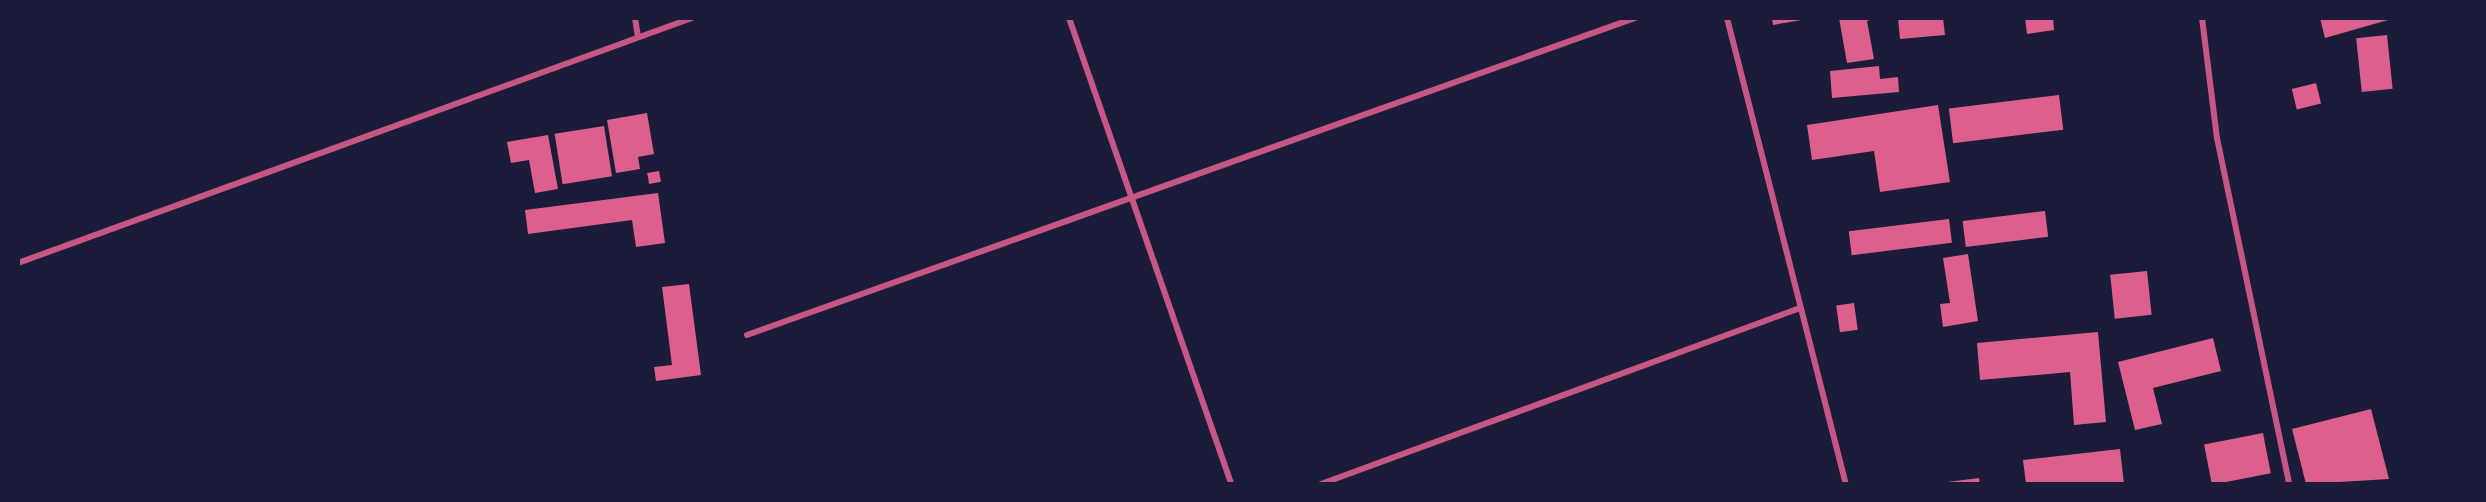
<!DOCTYPE html>
<html>
<head>
<meta charset="utf-8">
<style>
	body { margin:0 }
	#map { position:relative; width:2486px; height:502px; overflow:hidden; background:#1b1b3a; font-family:"Source Sans 3",sans-serif }
	div>[style] { position:absolute }
	[style*='--x'] { left:calc(var(--x)*1px); top:calc(var(--y)*1px); width:calc(var(--w)*1px); rotate:calc(var(--a)*1deg) }
	.building>* { inset:0; background:#dd5f8e; transform-origin:0 0 }
	.minor>* { height:6px; margin:-3px; padding:0 3px; transform-origin:3px; border-radius:3px; background:#c65784 }
	span { translate:-50% -50%; white-space:nowrap; text-align:center; line-height:1.15; -webkit-text-stroke:5px #1b1b3a; paint-order:stroke }
	.frame { position:absolute; inset:0; border:20px solid #1b1b3a; pointer-events:none }
</style>
</head>
<body>
<div id="map">
	<div class="building">
		<i style="clip-path:polygon(1772px 18px,1807px 18px,1807px 19px,1773px 25px)"></i>
		<i style="clip-path:polygon(1839px 18px,1875px 18px,1867px 21px,1874px 59px,1847px 63px)"></i>
		<i style="clip-path:polygon(1898px 18px,1943px 18px,1945px 35px,1900px 39px)"></i>
		<i style="clip-path:polygon(2025px 18px,2053px 18px,2054px 30px,2027px 34px)"></i>
		<i style="clip-path:polygon(2320px 18px,2387px 18px,2388px 20px,2325px 38px)"></i>
		<i style="left:2387px;top:35px;width:54px;height:31px;rotate:84deg"></i>
		<i style="clip-path:polygon(1879px 66px,1880px 79px,1898px 77px,1899px 92px,1832px 98px,1830px 71px)"></i>
		<i style="left:2316px;top:83px;width:21px;height:25px;rotate:76deg"></i>
		<i style="left:2059px;top:95px;width:35px;height:111px;rotate:83deg"></i>
		<i style="clip-path:polygon(1938px 105px,1950px 182px,1880px 192px,1874px 151px,1812px 160px,1807px 125px)"></i>
		<i style="clip-path:polygon(647px 113px,654px 154px,638px 157px,640px 169px,616px 173px,607px 120px)"></i>
		<i style="left:604px;top:126px;width:51px;height:50px;rotate:81deg"></i>
		<i style="clip-path:polygon(548px 135px,558px 189px,535px 193px,529px 160px,511px 163px,507px 142px)"></i>
		<i style="left:659px;top:171px;width:11px;height:12px;rotate:80deg"></i>
		<i style="clip-path:polygon(658px 193px,665px 243px,636px 247px,632px 220px,528px 234px,525px 210px)"></i>
		<i style="left:2045px;top:211px;width:26px;height:83px;rotate:83deg"></i>
		<i style="left:1949px;top:219px;width:24px;height:101px;rotate:83deg"></i>
		<i style="clip-path:polygon(1968px 254px,1978px 321px,1943px 327px,1940px 304px,1950px 303px,1943px 258px)"></i>
		<i style="left:2147px;top:271px;width:44px;height:37px;rotate:84deg"></i>
		<i style="clip-path:polygon(689px 284px,701px 375px,656px 381px,654px 367px,672px 365px,662px 287px)"></i>
		<i style="left:1854px;top:303px;width:27px;height:18px;rotate:82deg"></i>
		<i style="clip-path:polygon(2098px 332px,2106px 422px,2074px 425px,2070px 372px,1980px 380px,1977px 343px)"></i>
		<i style="clip-path:polygon(2213px 338px,2221px 371px,2153px 388px,2162px 424px,2135px 430px,2118px 362px)"></i>
		<i style="clip-path:polygon(2371px 409px,2389px 479px,2306px 484px,2292px 429px)"></i>
		<i style="left:2263px;top:433px;width:41px;height:60px;rotate:79deg"></i>
		<i style="clip-path:polygon(2120px 449px,2124px 484px,2026px 484px,2023px 460px)"></i>
		<i style="clip-path:polygon(1979px 478px,1980px 484px,1939px 484px,1939px 483px)"></i>
	</div>
	<div class="minor">
		<i style="--x:635;--y:18;--w:19;--a:81"></i>
		<i style="--x:1069;--y:18;--w:493;--a:70.8"></i>
		<i style="--x:1727;--y:18;--w:481;--a:75.7"></i>
		<i style="--x:2202;--y:18;--w:121;--a:82.9"></i>
		<i style="--x:2217;--y:138;--w:353;--a:78.2"></i>
		<i style="--x:18;--y:263;--w:717;--a:-19.98"></i>
		<i style="--x:747;--y:335;--w:943;--a:-19.65"></i>
		<i style="--x:1321;--y:484;--w:510;--a:-20.17"></i>
	</div>
	<div class="frame"></div>
</div>
</body>
</html>
